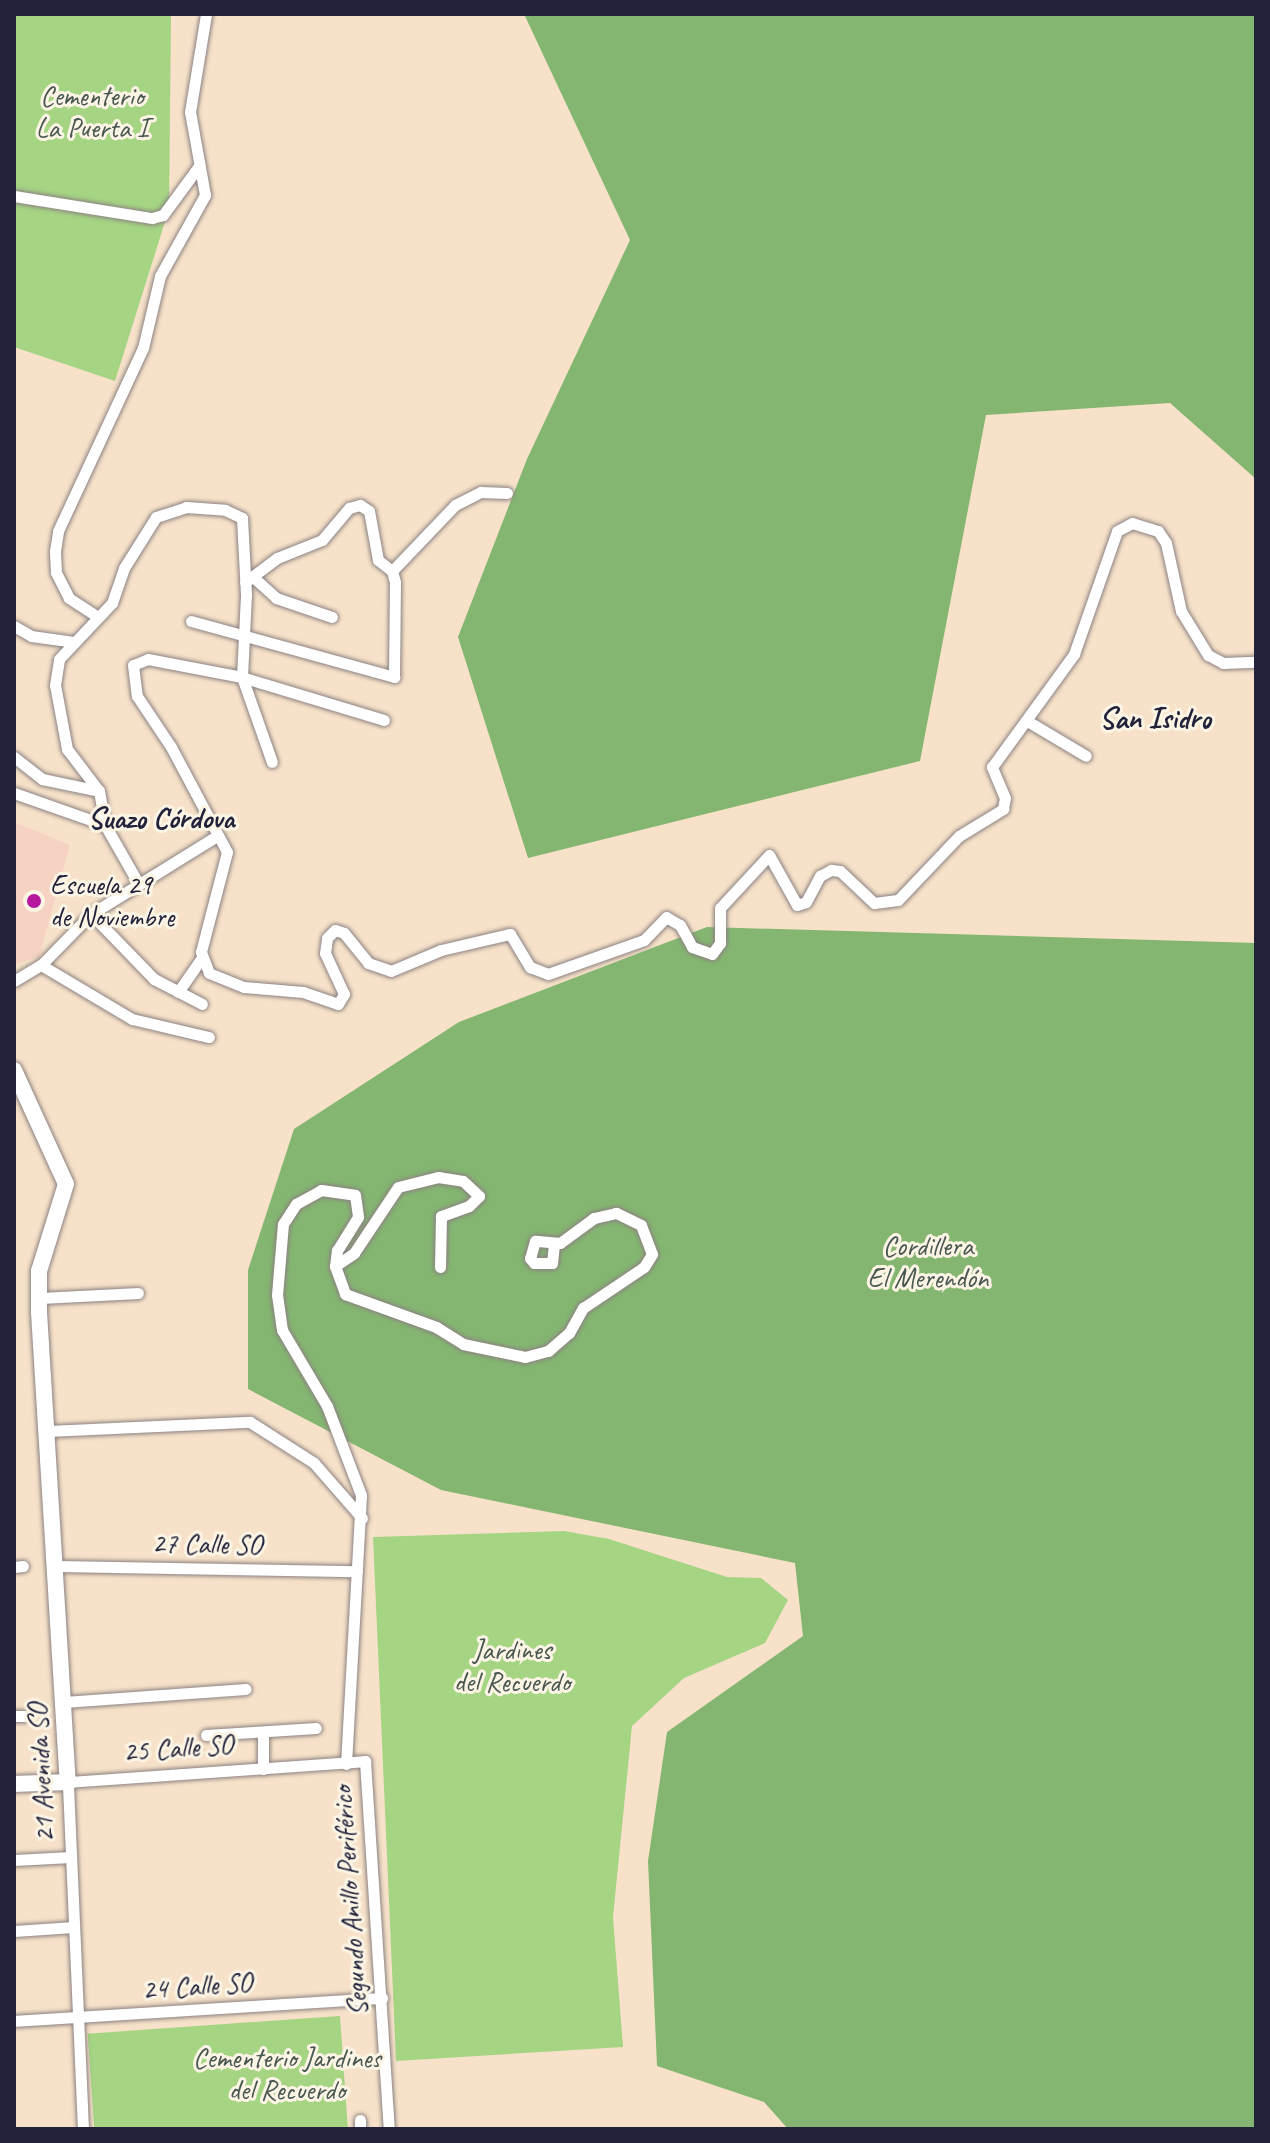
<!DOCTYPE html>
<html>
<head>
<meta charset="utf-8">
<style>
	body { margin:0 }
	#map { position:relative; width:1270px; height:2143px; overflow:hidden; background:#f7e2c9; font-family:Caveat,sans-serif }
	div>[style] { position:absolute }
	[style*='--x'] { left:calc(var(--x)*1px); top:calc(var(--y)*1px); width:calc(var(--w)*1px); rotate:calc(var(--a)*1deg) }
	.built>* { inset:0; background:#f5d2c2 }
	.green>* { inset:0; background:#a5d483; transform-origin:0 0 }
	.forest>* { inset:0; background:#84b671 }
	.roads { filter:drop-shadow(0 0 2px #8c8282) drop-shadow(0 0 2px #8c8282) }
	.street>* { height:11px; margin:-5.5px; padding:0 5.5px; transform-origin:5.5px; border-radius:5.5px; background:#fff }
	.secondary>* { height:16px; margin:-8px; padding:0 8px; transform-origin:8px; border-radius:8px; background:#fff }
	.dots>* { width:22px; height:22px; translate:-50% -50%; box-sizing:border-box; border:4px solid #fcf5e5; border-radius:50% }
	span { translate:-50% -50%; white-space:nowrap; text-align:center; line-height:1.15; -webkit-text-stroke:6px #fcf5e5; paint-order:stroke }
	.park-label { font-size:28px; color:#495751 }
	.poi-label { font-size:28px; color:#22223b }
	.left { translate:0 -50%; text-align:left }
	.street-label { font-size:28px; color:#22223b }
	.neighbourhood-label { font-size:30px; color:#22223b; font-weight:700 }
	.frame { position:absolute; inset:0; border:16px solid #22223b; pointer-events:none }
</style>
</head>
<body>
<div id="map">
	<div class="built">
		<i style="clip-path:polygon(14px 822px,70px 845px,39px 957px,14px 964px)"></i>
	</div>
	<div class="green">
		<i style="clip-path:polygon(14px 14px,171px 14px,169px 209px,115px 381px,14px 347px)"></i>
		<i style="clip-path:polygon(564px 1531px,609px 1539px,727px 1577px,761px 1578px,788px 1600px,765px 1643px,684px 1678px,632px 1726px,613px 1917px,623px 2047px,396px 2061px,373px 1537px)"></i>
		<i style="left:340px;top:2016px;width:113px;height:253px;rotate:86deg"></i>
	</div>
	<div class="forest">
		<i style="clip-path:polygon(524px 14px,1256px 14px,1256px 479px,1170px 403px,986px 415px,920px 761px,528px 858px,458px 637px,527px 459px,630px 240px)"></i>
		<i style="clip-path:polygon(707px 927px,1256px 943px,1256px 2129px,788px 2129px,764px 2102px,657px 2066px,648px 1861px,667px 1732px,803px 1636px,795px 1563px,441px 1490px,248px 1389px,248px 1270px,294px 1129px,459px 1022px)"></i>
	</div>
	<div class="roads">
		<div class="street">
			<i style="--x:14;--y:196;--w:140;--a:9.1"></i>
			<i style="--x:152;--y:218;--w:11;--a:-15"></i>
			<i style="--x:163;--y:215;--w:61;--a:-53.7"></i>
			<i style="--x:392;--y:571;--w:91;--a:-46.3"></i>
			<i style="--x:455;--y:505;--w:29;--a:-27"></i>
			<i style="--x:481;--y:492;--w:26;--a:2"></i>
			<i style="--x:253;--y:577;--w:31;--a:42"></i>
			<i style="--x:276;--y:598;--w:59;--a:18.7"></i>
			<i style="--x:98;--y:617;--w:35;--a:-147"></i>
			<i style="--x:69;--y:598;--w:29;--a:-117"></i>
			<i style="--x:56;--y:572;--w:21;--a:-93"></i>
			<i style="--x:55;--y:551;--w:20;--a:-81"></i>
			<i style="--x:58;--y:531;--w:202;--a:-65.1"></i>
			<i style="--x:143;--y:348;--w:74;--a:-76.7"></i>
			<i style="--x:160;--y:276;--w:93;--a:-60.9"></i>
			<i style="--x:205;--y:195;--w:84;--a:-100.2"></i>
			<i style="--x:190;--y:112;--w:99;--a:-80.7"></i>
			<i style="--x:191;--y:621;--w:211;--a:15.4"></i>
			<i style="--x:394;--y:677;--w:95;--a:-89.4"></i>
			<i style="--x:395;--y:582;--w:11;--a:-105"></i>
			<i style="--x:392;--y:571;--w:18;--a:-142"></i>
			<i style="--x:378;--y:560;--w:50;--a:-100.4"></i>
			<i style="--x:369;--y:511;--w:11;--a:-146"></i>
			<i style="--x:360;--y:505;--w:11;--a:165"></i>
			<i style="--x:349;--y:508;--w:42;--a:130.2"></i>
			<i style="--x:322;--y:540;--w:48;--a:158.2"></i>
			<i style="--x:277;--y:558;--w:40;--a:143"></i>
			<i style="--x:14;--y:626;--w:20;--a:30"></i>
			<i style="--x:31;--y:636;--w:43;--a:7.9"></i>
			<i style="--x:384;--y:720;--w:148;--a:-163.2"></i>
			<i style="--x:242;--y:677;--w:96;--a:-169.2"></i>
			<i style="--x:148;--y:659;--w:16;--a:158"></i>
			<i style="--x:133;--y:665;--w:31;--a:83"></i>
			<i style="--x:137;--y:696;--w:61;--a:56.3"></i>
			<i style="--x:171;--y:747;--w:119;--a:61.9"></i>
			<i style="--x:227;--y:852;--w:103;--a:104.6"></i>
			<i style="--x:201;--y:952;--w:22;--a:69"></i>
			<i style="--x:209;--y:973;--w:38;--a:22"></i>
			<i style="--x:244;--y:987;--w:59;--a:4.8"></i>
			<i style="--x:303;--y:992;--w:37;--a:19"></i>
			<i style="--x:338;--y:1004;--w:12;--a:-59"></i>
			<i style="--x:344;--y:994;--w:45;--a:-114.9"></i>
			<i style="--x:325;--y:953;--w:15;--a:-82"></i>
			<i style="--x:327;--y:938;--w:11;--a:-45"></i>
			<i style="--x:335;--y:930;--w:9;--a:18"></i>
			<i style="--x:344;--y:933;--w:38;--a:51"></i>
			<i style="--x:368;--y:963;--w:24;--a:19"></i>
			<i style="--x:391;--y:971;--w:54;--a:-22.8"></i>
			<i style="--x:441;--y:950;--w:71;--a:-13.1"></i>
			<i style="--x:510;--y:934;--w:39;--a:59"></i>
			<i style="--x:530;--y:967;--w:19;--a:21"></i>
			<i style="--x:548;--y:974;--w:102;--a:-19.5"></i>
			<i style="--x:644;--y:940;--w:32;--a:-46"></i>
			<i style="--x:666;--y:917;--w:16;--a:30"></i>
			<i style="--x:680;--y:925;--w:25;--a:61"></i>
			<i style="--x:692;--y:947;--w:21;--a:19"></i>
			<i style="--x:712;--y:954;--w:14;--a:-54"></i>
			<i style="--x:720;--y:943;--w:35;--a:-90"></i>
			<i style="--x:720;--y:908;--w:72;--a:-47.2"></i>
			<i style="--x:769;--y:855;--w:57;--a:60.8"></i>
			<i style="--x:797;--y:905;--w:9;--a:-18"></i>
			<i style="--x:806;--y:902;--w:30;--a:-62"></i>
			<i style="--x:820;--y:876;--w:13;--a:-29"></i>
			<i style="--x:831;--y:870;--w:9;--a:6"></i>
			<i style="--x:840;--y:871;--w:47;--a:43.3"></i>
			<i style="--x:874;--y:903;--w:24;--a:-7"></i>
			<i style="--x:898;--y:900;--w:88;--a:-46.4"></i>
			<i style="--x:959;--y:836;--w:52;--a:-31.5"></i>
			<i style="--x:1003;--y:809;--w:11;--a:-80"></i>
			<i style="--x:1005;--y:798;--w:34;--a:-113"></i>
			<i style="--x:992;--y:767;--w:140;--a:-54"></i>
			<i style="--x:1074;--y:654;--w:130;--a:-70.7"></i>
			<i style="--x:1117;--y:531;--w:17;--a:-28"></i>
			<i style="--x:1132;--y:523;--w:27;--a:17"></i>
			<i style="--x:1158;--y:531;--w:14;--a:56"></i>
			<i style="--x:1166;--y:543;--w:70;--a:77.6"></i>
			<i style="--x:1181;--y:611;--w:52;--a:58.5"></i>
			<i style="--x:1208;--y:655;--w:17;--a:28"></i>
			<i style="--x:1223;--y:663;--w:33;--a:-2"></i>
			<i style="--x:1029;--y:722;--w:66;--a:30.8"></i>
			<i style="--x:14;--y:757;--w:36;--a:38"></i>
			<i style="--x:42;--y:779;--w:58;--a:11.9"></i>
			<i style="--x:14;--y:793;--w:96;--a:19.4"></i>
			<i style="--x:137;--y:881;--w:64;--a:-119.7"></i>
			<i style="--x:105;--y:825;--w:35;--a:-100"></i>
			<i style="--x:99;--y:791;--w:53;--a:-127.3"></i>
			<i style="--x:67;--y:749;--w:65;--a:-100.6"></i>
			<i style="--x:55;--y:685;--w:26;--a:-81"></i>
			<i style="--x:59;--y:659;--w:77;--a:-46.6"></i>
			<i style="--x:112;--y:603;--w:37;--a:-71"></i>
			<i style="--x:124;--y:568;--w:60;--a:-57.9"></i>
			<i style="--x:156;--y:517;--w:32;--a:-18"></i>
			<i style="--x:186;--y:507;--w:39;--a:4"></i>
			<i style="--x:225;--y:510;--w:19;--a:25"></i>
			<i style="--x:242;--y:518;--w:77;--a:87"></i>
			<i style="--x:246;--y:595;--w:82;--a:92.8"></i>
			<i style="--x:242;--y:677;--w:90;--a:70.6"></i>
			<i style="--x:91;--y:914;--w:91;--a:45.9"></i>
			<i style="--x:154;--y:979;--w:54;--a:27.5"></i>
			<i style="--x:41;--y:965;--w:106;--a:30.7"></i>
			<i style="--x:132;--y:1019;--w:79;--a:13.2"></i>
			<i style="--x:14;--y:981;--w:31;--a:-31"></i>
			<i style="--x:41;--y:965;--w:71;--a:-45.6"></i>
			<i style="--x:91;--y:914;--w:148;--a:-31.8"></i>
			<i style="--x:178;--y:992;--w:40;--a:-55.1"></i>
			<i style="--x:335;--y:1266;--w:23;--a:-34"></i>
			<i style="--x:354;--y:1253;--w:79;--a:-56.3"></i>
			<i style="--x:398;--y:1187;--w:41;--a:-14"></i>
			<i style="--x:438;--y:1177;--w:25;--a:9"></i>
			<i style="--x:463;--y:1181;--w:22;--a:43"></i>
			<i style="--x:479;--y:1196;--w:14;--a:135"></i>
			<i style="--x:469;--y:1206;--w:30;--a:160"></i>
			<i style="--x:441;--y:1216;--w:51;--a:91.1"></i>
			<i style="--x:41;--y:1298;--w:97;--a:-3"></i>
			<i style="--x:48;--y:1431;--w:202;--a:-2.6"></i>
			<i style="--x:250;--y:1422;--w:76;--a:32.6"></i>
			<i style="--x:314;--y:1463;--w:73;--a:48.9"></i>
			<i style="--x:57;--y:1566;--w:300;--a:1"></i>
			<i style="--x:14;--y:1567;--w:9;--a:-6"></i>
			<i style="--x:64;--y:1702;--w:182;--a:-4.1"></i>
			<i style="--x:14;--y:1716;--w:10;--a:0"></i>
			<i style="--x:206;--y:1735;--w:110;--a:-3.6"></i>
			<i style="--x:346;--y:1764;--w:269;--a:-86.8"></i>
			<i style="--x:361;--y:1495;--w:95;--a:-110.9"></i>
			<i style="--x:327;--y:1406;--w:88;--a:-120.6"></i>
			<i style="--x:282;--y:1330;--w:35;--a:-98"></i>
			<i style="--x:277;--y:1295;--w:71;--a:-85.2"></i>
			<i style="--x:283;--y:1224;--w:24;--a:-57"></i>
			<i style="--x:296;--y:1204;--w:29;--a:-29"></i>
			<i style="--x:321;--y:1190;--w:34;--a:8"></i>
			<i style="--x:355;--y:1195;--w:22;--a:82"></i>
			<i style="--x:358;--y:1217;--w:39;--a:122"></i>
			<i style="--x:337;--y:1250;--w:16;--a:97"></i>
			<i style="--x:335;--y:1266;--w:30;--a:70"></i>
			<i style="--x:345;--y:1294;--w:97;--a:19.9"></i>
			<i style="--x:436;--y:1327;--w:32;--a:32"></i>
			<i style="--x:463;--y:1344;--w:63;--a:11.8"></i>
			<i style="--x:525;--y:1357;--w:24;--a:-15"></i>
			<i style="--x:548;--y:1351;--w:28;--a:-41"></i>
			<i style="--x:569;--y:1333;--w:29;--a:-61"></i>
			<i style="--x:583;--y:1308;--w:73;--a:-33.9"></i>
			<i style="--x:644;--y:1267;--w:15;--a:-58"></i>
			<i style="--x:652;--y:1254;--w:31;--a:-111"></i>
			<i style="--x:641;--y:1225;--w:28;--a:-154"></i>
			<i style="--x:616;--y:1213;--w:23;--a:167"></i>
			<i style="--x:594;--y:1218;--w:42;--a:143.7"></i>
			<i style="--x:560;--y:1243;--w:25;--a:-175"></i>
			<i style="--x:535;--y:1241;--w:18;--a:106"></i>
			<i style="--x:530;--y:1258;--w:6;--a:51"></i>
			<i style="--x:534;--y:1263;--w:18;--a:0"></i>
			<i style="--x:552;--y:1263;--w:19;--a:-84"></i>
			<i style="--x:263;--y:1769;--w:37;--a:-90"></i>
			<i style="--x:14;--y:1860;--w:57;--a:-3"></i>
			<i style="--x:14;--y:1931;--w:60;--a:-3.8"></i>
			<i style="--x:14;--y:2021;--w:369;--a:-3.6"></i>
			<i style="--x:360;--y:2120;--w:9;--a:90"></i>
			<i style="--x:83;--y:2129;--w:347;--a:-92.5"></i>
			<i style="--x:68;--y:1782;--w:298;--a:-4"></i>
			<i style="--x:365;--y:1761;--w:369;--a:86.3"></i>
		</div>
		<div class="secondary">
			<i style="--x:14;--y:1070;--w:125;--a:65.5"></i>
			<i style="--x:66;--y:1184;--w:91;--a:107.2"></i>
			<i style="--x:39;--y:1271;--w:41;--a:90"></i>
			<i style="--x:39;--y:1312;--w:471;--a:86.5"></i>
			<i style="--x:68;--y:1782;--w:54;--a:177.9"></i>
		</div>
	</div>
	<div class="dots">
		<i style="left:34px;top:901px;background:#b5179e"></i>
	</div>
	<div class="park-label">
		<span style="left:92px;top:112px">Cementerio<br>La Puerta I</span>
		<span style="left:928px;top:1262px">Cordillera<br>El Merendón</span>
		<span style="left:512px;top:1666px">Jardines<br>del Recuerdo</span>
		<span style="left:287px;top:2074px">Cementerio Jardines<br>del Recuerdo</span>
	</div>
	<div class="poi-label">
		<span class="left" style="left:50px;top:901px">Escuela 29<br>de Noviembre</span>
	</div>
	<div class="street-label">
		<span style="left:207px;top:1544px;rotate:1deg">27 Calle SO</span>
		<span style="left:178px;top:1748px;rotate:-4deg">25 Calle SO</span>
		<span style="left:41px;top:1773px;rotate:-93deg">21 Avenida SO</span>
		<span style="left:350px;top:1901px;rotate:-94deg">Segundo Anillo Periférico</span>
		<span style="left:197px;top:1986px;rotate:-4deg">24 Calle SO</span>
	</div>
	<div class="neighbourhood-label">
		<span style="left:1155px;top:718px">San Isidro</span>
		<span style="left:161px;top:818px">Suazo Córdova</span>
	</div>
	<div class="frame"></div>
</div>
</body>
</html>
